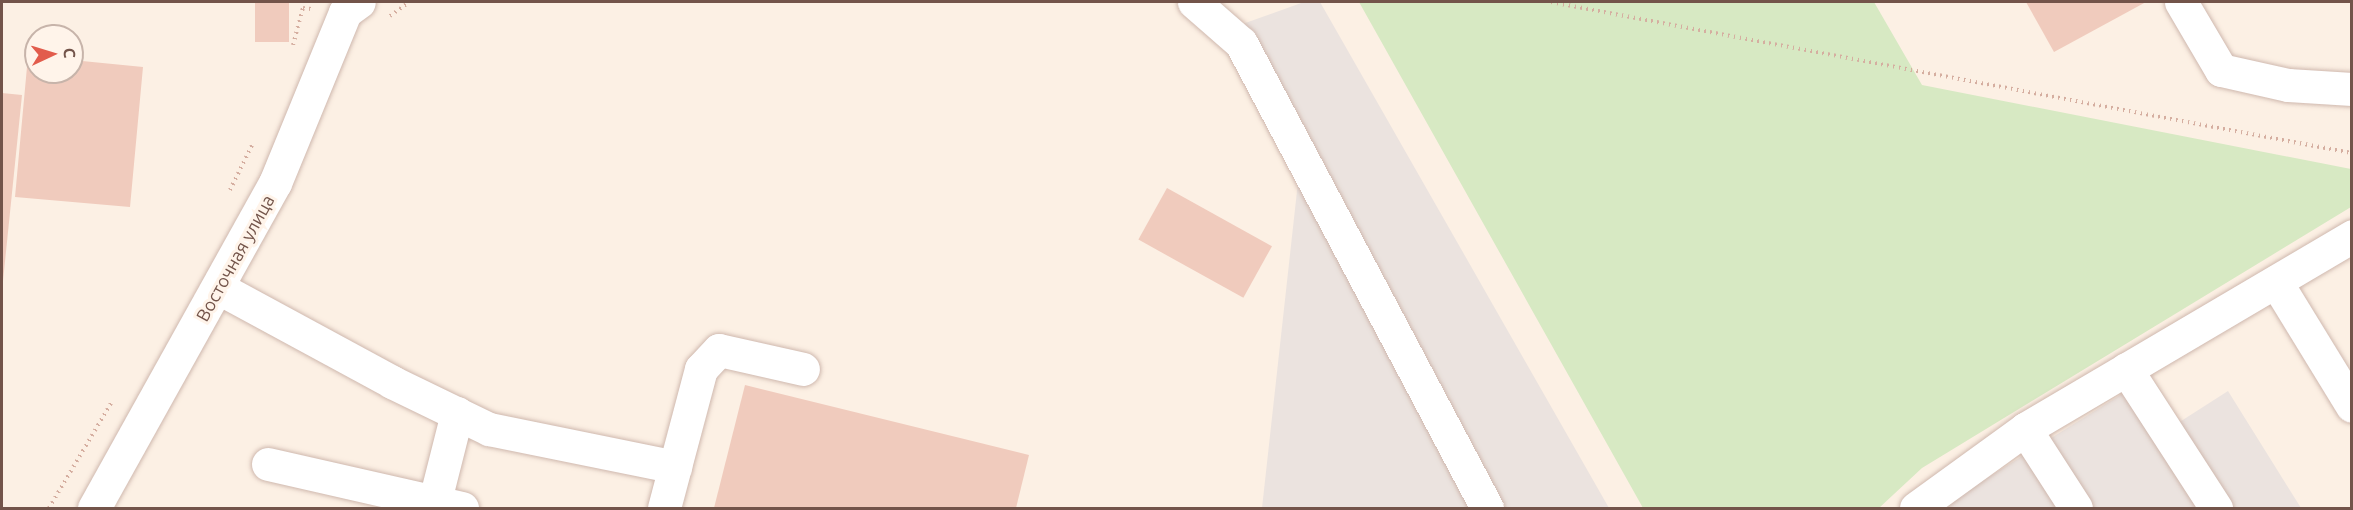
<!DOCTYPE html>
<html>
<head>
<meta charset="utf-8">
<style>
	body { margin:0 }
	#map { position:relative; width:2353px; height:510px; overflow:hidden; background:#fcf0e4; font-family:Ubuntu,sans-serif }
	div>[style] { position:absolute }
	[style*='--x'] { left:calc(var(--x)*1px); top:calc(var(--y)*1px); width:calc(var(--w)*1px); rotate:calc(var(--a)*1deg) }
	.industrial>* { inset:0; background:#ebe3df }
	.green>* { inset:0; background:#d7e9c3 }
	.building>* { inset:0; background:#f0cbbd; transform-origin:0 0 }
	.path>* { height:4px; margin-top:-2px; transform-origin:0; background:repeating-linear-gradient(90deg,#d5aea0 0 1.5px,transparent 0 6px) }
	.roads { filter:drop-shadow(0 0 2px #cfb8ae) drop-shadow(0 0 2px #cfb8ae) }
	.minor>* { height:33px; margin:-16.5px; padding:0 16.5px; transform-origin:16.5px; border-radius:16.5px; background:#fff }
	span { translate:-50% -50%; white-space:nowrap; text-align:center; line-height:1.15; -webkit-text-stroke:6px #fff4ea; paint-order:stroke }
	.street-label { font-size:18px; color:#73544a }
	.frame { position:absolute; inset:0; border:3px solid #73544a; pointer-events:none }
	.north { position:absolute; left:24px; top:24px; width:60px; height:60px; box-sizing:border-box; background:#fff4ea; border:2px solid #c7b4aa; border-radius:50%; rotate:86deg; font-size:16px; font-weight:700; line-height:24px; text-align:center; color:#73544a }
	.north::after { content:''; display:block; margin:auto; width:21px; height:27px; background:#e25c4c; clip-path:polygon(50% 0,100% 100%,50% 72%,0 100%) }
</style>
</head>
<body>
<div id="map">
	<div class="industrial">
		<i style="clip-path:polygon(1304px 2px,1320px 2px,1609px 508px,1262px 508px,1298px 182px,1220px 32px)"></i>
		<i style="clip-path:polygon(2146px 379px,2178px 423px,2228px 391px,2301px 508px,1939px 508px)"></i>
	</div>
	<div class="green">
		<i style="clip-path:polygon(1359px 2px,1874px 2px,1922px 85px,2351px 169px,2351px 207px,1922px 468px,1879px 508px,1643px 508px)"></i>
	</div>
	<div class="building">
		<i style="left:255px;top:2px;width:34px;height:40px"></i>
		<i style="clip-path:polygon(2026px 2px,2146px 2px,2054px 52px)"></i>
		<i style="clip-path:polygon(28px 56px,36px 57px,36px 72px,72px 72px,72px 60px,143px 67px,130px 207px,15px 197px)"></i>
		<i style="clip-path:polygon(2px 93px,22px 95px,3px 281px,2px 281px)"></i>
		<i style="left:1167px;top:188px;width:120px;height:59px;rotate:29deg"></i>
		<i style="clip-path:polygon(745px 385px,1029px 455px,1016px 508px,714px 508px)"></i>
	</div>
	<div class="path">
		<i style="--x:303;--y:2;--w:6;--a:90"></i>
		<i style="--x:303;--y:8;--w:8;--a:7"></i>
		<i style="--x:1551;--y:2;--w:815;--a:10.68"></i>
		<i style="--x:390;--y:16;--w:24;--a:-36"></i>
		<i style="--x:293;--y:45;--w:38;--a:-75"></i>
		<i style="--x:230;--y:190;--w:52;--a:-63.9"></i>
		<i style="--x:49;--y:508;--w:122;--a:-59.4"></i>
	</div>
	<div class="roads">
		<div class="minor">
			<i style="--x:1194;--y:2;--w:62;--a:41.1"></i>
			<i style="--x:1241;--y:43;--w:526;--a:62.12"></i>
			<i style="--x:2181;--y:2;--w:79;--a:59.5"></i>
			<i style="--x:2221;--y:70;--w:69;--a:12.6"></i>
			<i style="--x:2288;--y:85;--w:64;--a:3.6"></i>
			<i style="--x:2276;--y:282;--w:145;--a:58.5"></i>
			<i style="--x:219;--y:288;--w:197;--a:28.5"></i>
			<i style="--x:392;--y:382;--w:108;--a:25.9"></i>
			<i style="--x:489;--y:429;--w:190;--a:11.5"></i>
			<i style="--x:2126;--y:369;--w:166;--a:57.1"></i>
			<i style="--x:2025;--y:429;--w:94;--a:57.2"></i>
			<i style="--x:268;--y:464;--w:199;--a:12.8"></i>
			<i style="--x:94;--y:508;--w:372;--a:-60.9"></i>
			<i style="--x:275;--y:183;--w:185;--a:-67.7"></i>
			<i style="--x:345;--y:12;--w:17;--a:-36"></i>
			<i style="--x:433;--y:508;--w:98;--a:-75.8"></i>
			<i style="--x:664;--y:508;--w:144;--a:-75.1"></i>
			<i style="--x:701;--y:369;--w:26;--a:-47"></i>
			<i style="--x:719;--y:350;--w:86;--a:12.7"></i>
			<i style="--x:1916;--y:508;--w:135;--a:-35.9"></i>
			<i style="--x:2025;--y:429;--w:380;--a:-30.5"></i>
		</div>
	</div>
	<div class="street-label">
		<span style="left:235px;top:258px;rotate:-61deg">Восточная улица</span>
	</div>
	<div class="frame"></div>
	<div class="north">С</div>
</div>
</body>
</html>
